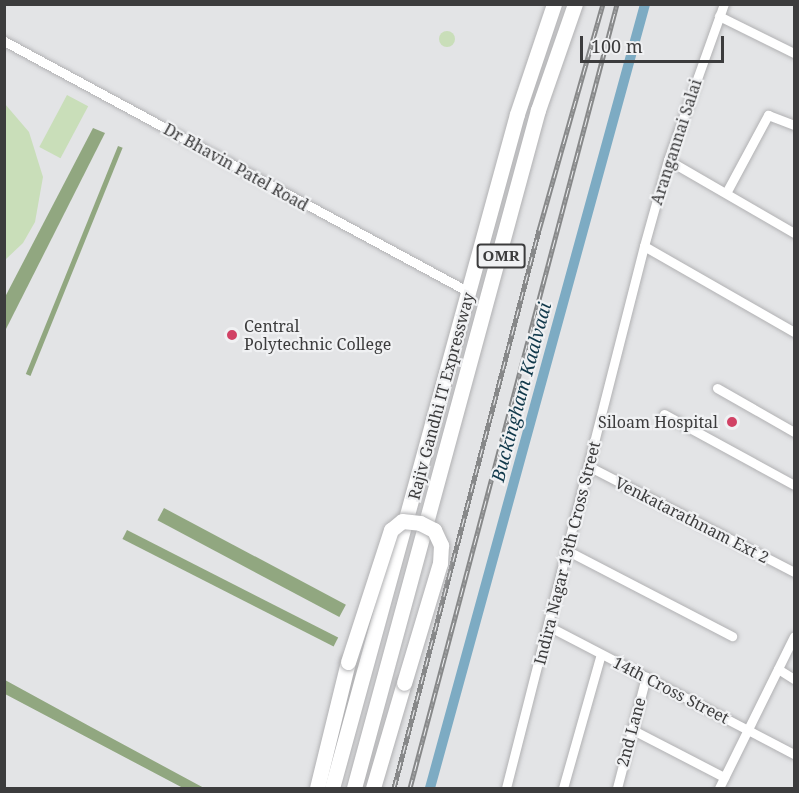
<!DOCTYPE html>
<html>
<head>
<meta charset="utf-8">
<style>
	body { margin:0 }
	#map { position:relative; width:799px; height:793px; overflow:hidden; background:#e3e4e6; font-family:"Noto Serif",serif }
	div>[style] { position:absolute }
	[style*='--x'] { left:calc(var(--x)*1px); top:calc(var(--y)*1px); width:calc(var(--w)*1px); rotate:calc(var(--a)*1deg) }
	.green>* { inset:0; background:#c9deb9; transform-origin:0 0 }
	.round { border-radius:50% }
	.forest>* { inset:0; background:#91a780; transform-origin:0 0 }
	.canal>* { height:10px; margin:-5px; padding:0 5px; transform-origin:5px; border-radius:5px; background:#7dabc3 }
	.roads { filter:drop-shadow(0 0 2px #b1b1b3) drop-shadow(0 0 2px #b1b1b3) }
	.street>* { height:9px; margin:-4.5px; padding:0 4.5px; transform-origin:4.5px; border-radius:4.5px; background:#fff }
	.primary>* { height:15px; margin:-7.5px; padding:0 7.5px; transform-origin:7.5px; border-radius:7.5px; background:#fff }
	.rail>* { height:5px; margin-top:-2.5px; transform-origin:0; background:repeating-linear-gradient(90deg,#f0f1f3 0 9px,#878889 0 18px); box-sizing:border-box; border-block:2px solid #878889 }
	.bridges { filter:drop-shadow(0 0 2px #b1b1b3) drop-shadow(0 0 2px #b1b1b3) }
	.primary-bridge>* { height:15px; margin:-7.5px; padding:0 7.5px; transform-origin:7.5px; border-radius:7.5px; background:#fff }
	.dots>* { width:16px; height:16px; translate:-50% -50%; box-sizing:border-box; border:3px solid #f0f1f3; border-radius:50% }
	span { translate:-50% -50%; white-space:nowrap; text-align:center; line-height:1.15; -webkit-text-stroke:4.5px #f0f1f3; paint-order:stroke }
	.shield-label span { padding:2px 4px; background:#f0f1f3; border:2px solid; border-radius:4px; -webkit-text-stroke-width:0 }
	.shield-label { font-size:15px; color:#3c3c3d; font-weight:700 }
	.street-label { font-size:16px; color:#3c3c3d }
	.poi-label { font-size:16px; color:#3c3c3d }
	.left { translate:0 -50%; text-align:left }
	.right { translate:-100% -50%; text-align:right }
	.water-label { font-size:18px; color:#10384a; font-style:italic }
	.frame { position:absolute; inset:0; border:6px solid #3c3c3d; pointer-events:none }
	.scale { position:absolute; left:580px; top:36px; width:144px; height:27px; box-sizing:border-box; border:3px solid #3c3c3d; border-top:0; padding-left:8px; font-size:18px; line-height:21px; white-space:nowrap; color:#3c3c3d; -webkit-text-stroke:4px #f0f1f3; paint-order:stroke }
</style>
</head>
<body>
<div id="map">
	<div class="green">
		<i class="round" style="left:439px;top:31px;width:16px;height:16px"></i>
		<i style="left:67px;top:95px;width:24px;height:59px;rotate:28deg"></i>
		<i style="clip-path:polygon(5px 104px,29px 132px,43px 177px,35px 222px,23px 243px,5px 260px)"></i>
	</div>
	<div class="forest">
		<i style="clip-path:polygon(93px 128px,105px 133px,5px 331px,5px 297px)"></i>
		<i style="left:118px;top:146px;width:5px;height:246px;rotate:22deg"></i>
		<i style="left:164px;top:508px;width:206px;height:14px;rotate:28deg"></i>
		<i style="left:127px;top:530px;width:237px;height:10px;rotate:27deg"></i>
		<i style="clip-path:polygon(5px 680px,91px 727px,204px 788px,183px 788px,5px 694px)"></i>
	</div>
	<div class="canal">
		<i style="--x:430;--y:788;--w:813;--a:-74.66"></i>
	</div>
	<div class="roads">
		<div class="street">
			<i style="--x:719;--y:16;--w:84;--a:26.3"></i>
			<i style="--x:4;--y:41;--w:528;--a:28.36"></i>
			<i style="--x:668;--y:160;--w:146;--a:30.1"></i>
			<i style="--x:726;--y:193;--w:89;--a:-61.7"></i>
			<i style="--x:768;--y:115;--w:28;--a:21"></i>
			<i style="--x:644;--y:246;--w:173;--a:29.8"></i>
			<i style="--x:717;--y:388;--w:89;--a:29.7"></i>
			<i style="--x:664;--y:414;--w:148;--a:28.6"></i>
			<i style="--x:590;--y:467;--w:229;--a:27.2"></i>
			<i style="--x:568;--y:551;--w:185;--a:27.4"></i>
			<i style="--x:548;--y:626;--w:277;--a:27.5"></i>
			<i style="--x:778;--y:669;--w:19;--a:32"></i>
			<i style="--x:631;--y:729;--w:105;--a:27.3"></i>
			<i style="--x:506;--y:788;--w:559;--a:-75.72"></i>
			<i style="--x:644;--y:246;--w:89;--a:-74.4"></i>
			<i style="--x:668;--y:160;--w:166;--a:-70.3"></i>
			<i style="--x:563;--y:788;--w:139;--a:-74.2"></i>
			<i style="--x:617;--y:788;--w:115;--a:-75.4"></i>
			<i style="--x:719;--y:788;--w:169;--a:-63.7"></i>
		</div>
		<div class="primary">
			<i style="--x:317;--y:788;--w:130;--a:-76.2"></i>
			<i style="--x:332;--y:788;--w:699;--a:-74.65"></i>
			<i style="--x:517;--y:114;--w:116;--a:-71.4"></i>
			<i style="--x:354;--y:788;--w:703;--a:-74.82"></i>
			<i style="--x:538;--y:110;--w:112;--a:-70.8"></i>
			<i style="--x:373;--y:788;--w:109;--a:-73.6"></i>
		</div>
	</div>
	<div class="rail">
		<i style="--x:394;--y:788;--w:577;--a:-75.43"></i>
		<i style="--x:539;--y:230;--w:235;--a:-74.2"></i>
		<i style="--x:410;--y:788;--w:811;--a:-75.21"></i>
	</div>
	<div class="bridges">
		<div class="primary-bridge">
			<i style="--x:348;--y:662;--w:139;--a:-72"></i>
			<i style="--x:391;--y:530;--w:14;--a:-39"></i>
			<i style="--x:402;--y:521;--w:18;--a:6"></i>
			<i style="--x:420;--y:523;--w:16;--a:27"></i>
			<i style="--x:434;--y:530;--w:17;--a:65"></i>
			<i style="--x:441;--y:545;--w:18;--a:93"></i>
			<i style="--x:440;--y:563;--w:125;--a:106.7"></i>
		</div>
	</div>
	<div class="dots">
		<i style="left:232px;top:335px;background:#d14265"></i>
		<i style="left:732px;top:422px;background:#d14265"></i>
	</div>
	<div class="shield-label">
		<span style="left:501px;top:256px">OMR</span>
	</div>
	<div class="street-label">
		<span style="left:676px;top:142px;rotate:-72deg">Arangannai Salai</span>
		<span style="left:236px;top:167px;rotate:29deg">Dr Bhavin Patel Road</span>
		<span style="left:441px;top:396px;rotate:-75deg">Rajiv Gandhi IT Expressway</span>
		<span style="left:692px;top:520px;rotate:27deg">Venkatarathnam Ext 2</span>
		<span style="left:567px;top:553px;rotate:-76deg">Indira Nagar 13th Cross Street</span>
		<span style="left:671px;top:690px;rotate:27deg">14th Cross Street</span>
		<span style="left:631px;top:732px;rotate:-75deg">2nd Lane</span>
	</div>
	<div class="poi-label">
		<span class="left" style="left:244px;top:335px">Central<br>Polytechnic College</span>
		<span class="right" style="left:718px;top:422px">Siloam Hospital</span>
	</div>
	<div class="water-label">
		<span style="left:521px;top:392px;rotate:-75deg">Buckingham Kaalvaai</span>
	</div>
	<div class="frame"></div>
	<div class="scale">100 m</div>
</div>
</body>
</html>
